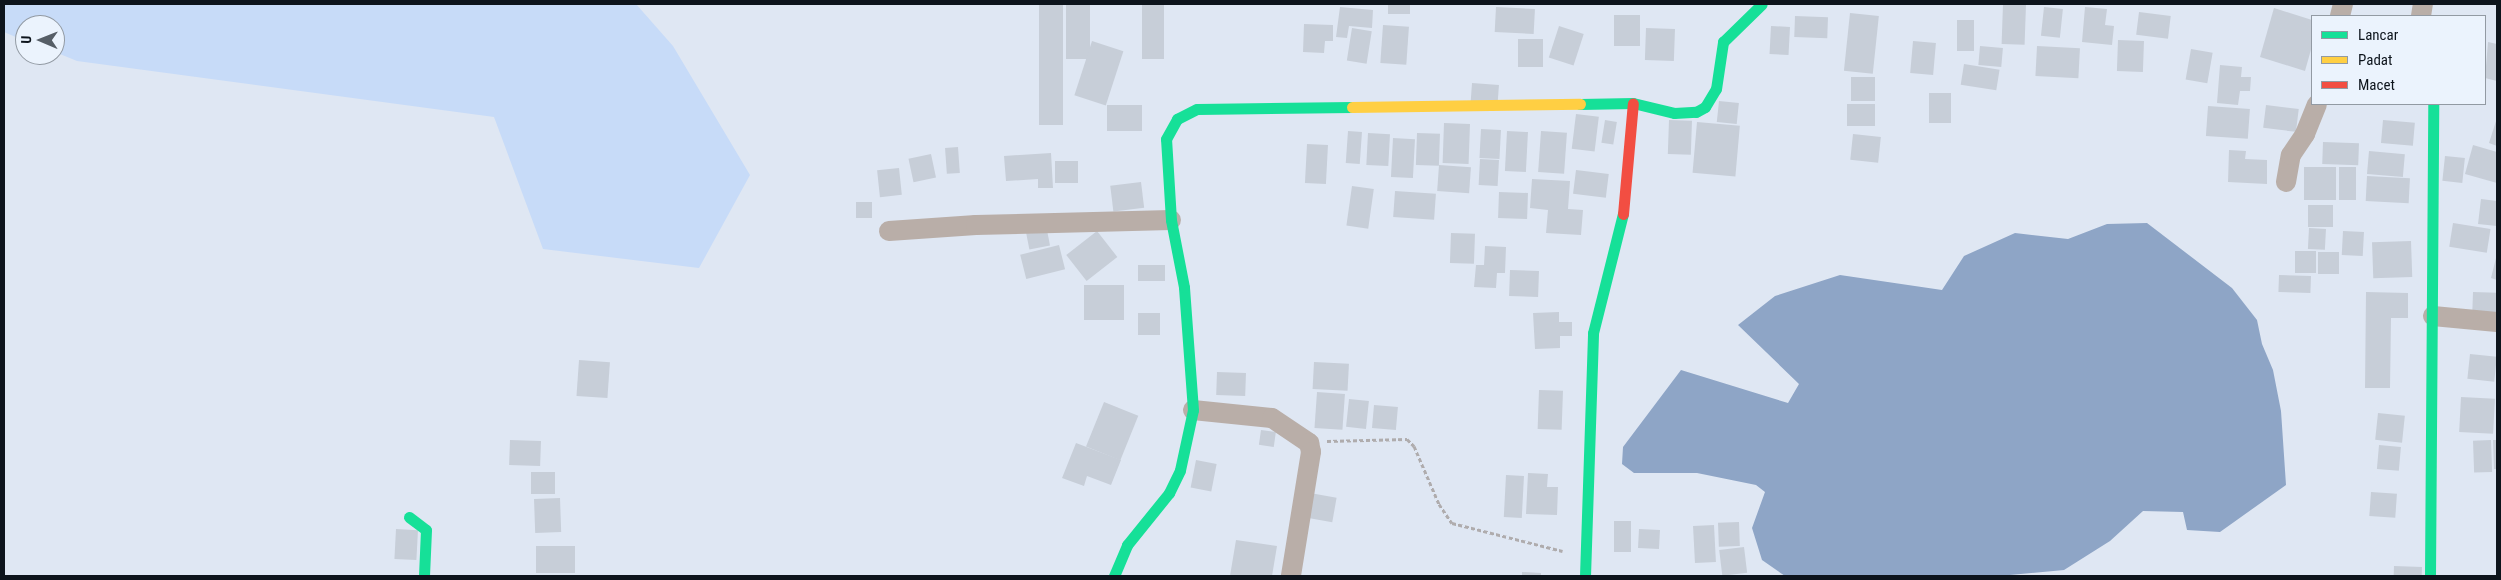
<!DOCTYPE html>
<html>
<head>
<meta charset="utf-8">
<style>
	body { margin:0 }
	#map { position:relative; width:2501px; height:580px; overflow:hidden; background:#dfe7f3; font-family:"Roboto Condensed",sans-serif }
	div>[style] { position:absolute }
	[style*='--x'] { left:calc(var(--x)*1px); top:calc(var(--y)*1px); width:calc(var(--w)*1px); rotate:calc(var(--a)*1deg) }
	.green>* { inset:0; background:#c7dbf8 }
	.water>* { inset:0; background:#8ea5c6 }
	.building>* { inset:0; background:#c7ced8; transform-origin:0 0 }
	.path>* { height:3px; margin-top:-1.5px; transform-origin:0; background:repeating-linear-gradient(90deg,#afacad 0 4px,transparent 0 6.5px) }
	.street>* { height:20px; margin:-10px; padding:0 10px; transform-origin:10px; border-radius:10px; background:#b9aea8 }
	.fast>* { height:11px; margin:-5.5px; padding:0 5.5px; transform-origin:5.5px; border-radius:5.5px; background:#16e098 }
	.slow>* { height:11px; margin:-5.5px; padding:0 5.5px; transform-origin:5.5px; border-radius:5.5px; background:#ffcf43 }
	.jam>* { height:11px; margin:-5.5px; padding:0 5.5px; transform-origin:5.5px; border-radius:5.5px; background:#f24e42 }
	span { translate:-50% -50%; white-space:nowrap; text-align:center; line-height:1.15; -webkit-text-stroke:5px #ebf3fd; paint-order:stroke }
	.frame { position:absolute; inset:0; border:5px solid #0d141c; pointer-events:none }
	.legend { position:absolute; left:2311px; top:15px; width:175px; height:90px; box-sizing:border-box; background:#ebf3fd; border:1px solid #929aa3; margin:0; padding:6px 9px; list-style:none; font-size:15px; color:#0d141c }
	.legend li { display:flex; align-items:center; gap:10px; height:25px }
	.legend b { width:25px; border:1px solid #929aa3 }
	.north { position:absolute; left:15px; top:15px; width:50px; height:50px; box-sizing:border-box; background:#ebf3fd; border:1px solid #929aa3; border-radius:50%; rotate:271deg; font-size:14px; font-weight:700; line-height:20px; text-align:center; color:#0d141c }
	.north::after { content:''; display:block; margin:auto; width:18px; height:22px; background:#565e67; clip-path:polygon(50% 0,100% 100%,50% 72%,0 100%) }
</style>
</head>
<body>
<div id="map">
	<div class="green">
		<i style="clip-path:polygon(4px 4px,636px 4px,673px 46px,750px 175px,699px 268px,543px 249px,494px 117px,77px 61px,55px 52px,55px 25px,25px 25px,25px 41px,4px 32px)"></i>
	</div>
	<div class="water">
		<i style="clip-path:polygon(2147px 223px,2232px 288px,2257px 320px,2262px 344px,2273px 370px,2281px 411px,2286px 485px,2220px 532px,2187px 530px,2183px 512px,2143px 511px,2110px 541px,2064px 570px,1999px 576px,1785px 576px,1762px 560px,1752px 528px,1765px 492px,1756px 485px,1697px 473px,1634px 473px,1622px 464px,1623px 447px,1681px 370px,1788px 403px,1799px 384px,1738px 325px,1775px 296px,1840px 275px,1942px 290px,1964px 256px,2015px 233px,2068px 239px,2107px 224px)"></i>
	</div>
	<div class="building">
		<i style="left:1039px;top:4px;width:24px;height:121px"></i>
		<i style="left:1066px;top:4px;width:24px;height:55px"></i>
		<i style="left:1142px;top:4px;width:22px;height:55px"></i>
		<i style="left:1388px;top:4px;width:22px;height:10px"></i>
		<i style="left:2003px;top:4px;width:23px;height:40px;rotate:2deg"></i>
		<i style="clip-path:polygon(1340px 7px,1373px 10px,1372px 28px,1349px 26px,1347px 38px,1336px 37px)"></i>
		<i style="left:1496px;top:7px;width:39px;height:25px;rotate:3deg"></i>
		<i style="left:2044px;top:7px;width:19px;height:29px;rotate:6deg"></i>
		<i style="clip-path:polygon(2085px 7px,2107px 9px,2105px 25px,2114px 26px,2112px 45px,2082px 42px)"></i>
		<i style="clip-path:polygon(2274px 8px,2312px 20px,2312px 46px,2305px 71px,2260px 57px)"></i>
		<i style="left:2139px;top:12px;width:32px;height:23px;rotate:7deg"></i>
		<i style="left:1850px;top:13px;width:29px;height:58px;rotate:6deg"></i>
		<i style="left:1614px;top:15px;width:26px;height:31px"></i>
		<i style="left:1795px;top:16px;width:33px;height:21px;rotate:2deg"></i>
		<i style="left:1957px;top:20px;width:17px;height:31px"></i>
		<i style="clip-path:polygon(1304px 24px,1333px 25px,1333px 41px,1325px 41px,1324px 53px,1303px 52px)"></i>
		<i style="left:1383px;top:25px;width:26px;height:38px;rotate:4deg"></i>
		<i style="left:1559px;top:26px;width:26px;height:33px;rotate:18deg"></i>
		<i style="left:1771px;top:26px;width:19px;height:28px;rotate:3deg"></i>
		<i style="left:1352px;top:28px;width:20px;height:33px;rotate:9deg"></i>
		<i style="left:1646px;top:28px;width:29px;height:32px;rotate:2deg"></i>
		<i style="left:1518px;top:39px;width:25px;height:28px"></i>
		<i style="left:2118px;top:40px;width:26px;height:31px;rotate:2deg"></i>
		<i style="left:1092px;top:41px;width:33px;height:57px;rotate:18deg"></i>
		<i style="left:1913px;top:41px;width:23px;height:32px;rotate:5deg"></i>
		<i style="clip-path:polygon(2488px 42px,2497px 44px,2497px 81px,2485px 78px)"></i>
		<i style="left:1980px;top:46px;width:23px;height:19px;rotate:5deg"></i>
		<i style="left:2037px;top:46px;width:43px;height:30px;rotate:3deg"></i>
		<i style="left:2191px;top:49px;width:22px;height:31px;rotate:10deg"></i>
		<i style="left:1964px;top:64px;width:36px;height:21px;rotate:9deg"></i>
		<i style="clip-path:polygon(2220px 65px,2242px 67px,2241px 77px,2251px 77px,2250px 91px,2240px 91px,2238px 105px,2217px 103px)"></i>
		<i style="left:1851px;top:77px;width:24px;height:24px"></i>
		<i style="left:1472px;top:83px;width:27px;height:19px;rotate:4deg"></i>
		<i style="left:1929px;top:93px;width:22px;height:30px"></i>
		<i style="left:1719px;top:101px;width:20px;height:21px;rotate:6deg"></i>
		<i style="left:1847px;top:104px;width:28px;height:22px"></i>
		<i style="left:1107px;top:105px;width:35px;height:26px"></i>
		<i style="left:2266px;top:105px;width:33px;height:23px;rotate:7deg"></i>
		<i style="left:2208px;top:106px;width:42px;height:30px;rotate:4deg"></i>
		<i style="left:1576px;top:114px;width:23px;height:35px;rotate:7deg"></i>
		<i style="clip-path:polygon(2497px 118px,2497px 146px,2489px 143px)"></i>
		<i style="left:1605px;top:120px;width:12px;height:23px;rotate:9deg"></i>
		<i style="left:1669px;top:120px;width:23px;height:34px;rotate:2deg"></i>
		<i style="left:2383px;top:120px;width:32px;height:23px;rotate:5deg"></i>
		<i style="left:1697px;top:122px;width:43px;height:51px;rotate:5deg"></i>
		<i style="left:1444px;top:123px;width:26px;height:40px;rotate:2deg"></i>
		<i style="left:1481px;top:129px;width:20px;height:29px;rotate:3deg"></i>
		<i style="left:1348px;top:131px;width:14px;height:32px;rotate:4deg"></i>
		<i style="left:1507px;top:131px;width:21px;height:40px;rotate:3deg"></i>
		<i style="left:1541px;top:131px;width:26px;height:41px;rotate:4deg"></i>
		<i style="left:1368px;top:133px;width:22px;height:32px;rotate:3deg"></i>
		<i style="left:1417px;top:133px;width:23px;height:32px;rotate:2deg"></i>
		<i style="left:1853px;top:134px;width:28px;height:26px;rotate:6deg"></i>
		<i style="left:1393px;top:138px;width:22px;height:39px;rotate:3deg"></i>
		<i style="left:2323px;top:142px;width:36px;height:22px;rotate:2deg"></i>
		<i style="left:1307px;top:144px;width:21px;height:39px;rotate:3deg"></i>
		<i style="clip-path:polygon(2473px 145px,2497px 152px,2497px 183px,2465px 174px)"></i>
		<i style="left:958px;top:147px;width:26px;height:13px;rotate:86deg"></i>
		<i style="clip-path:polygon(2229px 150px,2246px 151px,2245px 159px,2267px 160px,2267px 184px,2228px 182px)"></i>
		<i style="left:2369px;top:151px;width:36px;height:23px;rotate:5deg"></i>
		<i style="clip-path:polygon(1051px 153px,1053px 188px,1038px 188px,1038px 179px,1006px 181px,1004px 156px)"></i>
		<i style="left:931px;top:154px;width:24px;height:23px;rotate:78deg"></i>
		<i style="left:2445px;top:156px;width:20px;height:25px;rotate:6deg"></i>
		<i style="left:1480px;top:159px;width:19px;height:26px;rotate:3deg"></i>
		<i style="left:1055px;top:161px;width:23px;height:22px"></i>
		<i style="left:1439px;top:165px;width:32px;height:26px;rotate:4deg"></i>
		<i style="left:2304px;top:167px;width:32px;height:33px"></i>
		<i style="left:2339px;top:167px;width:17px;height:33px"></i>
		<i style="left:899px;top:168px;width:27px;height:22px;rotate:84deg"></i>
		<i style="left:1576px;top:170px;width:33px;height:24px;rotate:7deg"></i>
		<i style="left:2367px;top:176px;width:43px;height:25px;rotate:3deg"></i>
		<i style="clip-path:polygon(1532px 179px,1570px 181px,1568px 209px,1583px 210px,1581px 235px,1546px 233px,1548px 210px,1530px 208px)"></i>
		<i style="left:1141px;top:182px;width:26px;height:31px;rotate:83deg"></i>
		<i style="left:1352px;top:186px;width:22px;height:40px;rotate:8deg"></i>
		<i style="left:1395px;top:191px;width:41px;height:26px;rotate:4deg"></i>
		<i style="left:1499px;top:192px;width:29px;height:26px;rotate:2deg"></i>
		<i style="clip-path:polygon(2481px 199px,2497px 201px,2497px 226px,2478px 224px)"></i>
		<i style="left:856px;top:202px;width:16px;height:16px"></i>
		<i style="left:2308px;top:205px;width:25px;height:22px"></i>
		<i style="left:2453px;top:223px;width:38px;height:24px;rotate:9deg"></i>
		<i style="left:1046px;top:225px;width:21px;height:21px;rotate:79deg"></i>
		<i style="left:2309px;top:228px;width:17px;height:21px;rotate:3deg"></i>
		<i style="left:1097px;top:231px;width:33px;height:39px;rotate:52deg"></i>
		<i style="left:2343px;top:231px;width:21px;height:24px;rotate:3deg"></i>
		<i style="left:1451px;top:233px;width:24px;height:30px;rotate:2deg"></i>
		<i style="left:2411px;top:241px;width:36px;height:39px;rotate:88deg"></i>
		<i style="left:1059px;top:245px;width:25px;height:40px;rotate:76deg"></i>
		<i style="clip-path:polygon(1485px 246px,1506px 247px,1505px 273px,1497px 273px,1496px 288px,1474px 287px,1476px 265px,1484px 265px)"></i>
		<i style="left:2295px;top:251px;width:21px;height:22px"></i>
		<i style="left:2318px;top:252px;width:21px;height:22px"></i>
		<i style="clip-path:polygon(2497px 254px,2497px 280px,2491px 278px)"></i>
		<i style="left:1138px;top:265px;width:27px;height:16px"></i>
		<i style="left:1510px;top:270px;width:29px;height:26px;rotate:2deg"></i>
		<i style="left:2279px;top:275px;width:32px;height:17px;rotate:2deg"></i>
		<i style="left:1084px;top:285px;width:40px;height:35px"></i>
		<i style="clip-path:polygon(2366px 292px,2408px 293px,2408px 318px,2391px 318px,2390px 388px,2365px 388px)"></i>
		<i style="left:2473px;top:292px;width:24px;height:20px;rotate:2deg"></i>
		<i style="clip-path:polygon(1559px 312px,1559px 322px,1572px 322px,1572px 336px,1560px 336px,1560px 348px,1535px 349px,1533px 313px)"></i>
		<i style="left:1138px;top:313px;width:22px;height:22px"></i>
		<i style="left:2470px;top:354px;width:27px;height:25px;rotate:6deg"></i>
		<i style="left:579px;top:360px;width:31px;height:36px;rotate:4deg"></i>
		<i style="left:1314px;top:362px;width:35px;height:27px;rotate:3deg"></i>
		<i style="left:1217px;top:372px;width:29px;height:23px;rotate:2deg"></i>
		<i style="left:1539px;top:390px;width:24px;height:39px;rotate:2deg"></i>
		<i style="left:1317px;top:392px;width:28px;height:36px;rotate:4deg"></i>
		<i style="left:2461px;top:397px;width:34px;height:35px;rotate:3deg"></i>
		<i style="left:1349px;top:399px;width:20px;height:28px;rotate:6deg"></i>
		<i style="left:1104px;top:402px;width:37px;height:48px;rotate:22deg"></i>
		<i style="left:1374px;top:405px;width:24px;height:23px;rotate:5deg"></i>
		<i style="left:2378px;top:413px;width:27px;height:27px;rotate:6deg"></i>
		<i style="left:1261px;top:430px;width:15px;height:15px;rotate:8deg"></i>
		<i style="left:510px;top:440px;width:31px;height:25px;rotate:2deg"></i>
		<i style="left:2491px;top:440px;width:32px;height:18px;rotate:88deg"></i>
		<i style="clip-path:polygon(2493px 440px,2497px 440px,2497px 469px,2494px 469px)"></i>
		<i style="clip-path:polygon(1076px 443px,1121px 460px,1111px 485px,1087px 476px,1084px 486px,1062px 478px)"></i>
		<i style="left:2379px;top:445px;width:22px;height:24px;rotate:5deg"></i>
		<i style="left:1196px;top:460px;width:21px;height:28px;rotate:11deg"></i>
		<i style="left:531px;top:472px;width:24px;height:22px"></i>
		<i style="clip-path:polygon(1528px 473px,1548px 474px,1547px 487px,1558px 487px,1557px 515px,1526px 514px)"></i>
		<i style="left:1506px;top:475px;width:18px;height:42px;rotate:3deg"></i>
		<i style="left:2371px;top:492px;width:26px;height:24px;rotate:4deg"></i>
		<i style="left:1310px;top:493px;width:27px;height:25px;rotate:10deg"></i>
		<i style="left:560px;top:498px;width:34px;height:26px;rotate:88deg"></i>
		<i style="left:1614px;top:521px;width:17px;height:31px"></i>
		<i style="left:1739px;top:522px;width:24px;height:21px;rotate:88deg"></i>
		<i style="left:1714px;top:525px;width:37px;height:21px;rotate:87deg"></i>
		<i style="left:396px;top:529px;width:22px;height:30px;rotate:3deg"></i>
		<i style="left:1639px;top:529px;width:21px;height:19px;rotate:3deg"></i>
		<i style="clip-path:polygon(1236px 540px,1277px 546px,1272px 576px,1230px 576px)"></i>
		<i style="left:536px;top:546px;width:39px;height:27px"></i>
		<i style="left:1744px;top:547px;width:26px;height:25px;rotate:83deg"></i>
		<i style="left:2394px;top:566px;width:28px;height:10px;rotate:2deg"></i>
		<i style="clip-path:polygon(1522px 572px,1541px 573px,1541px 576px,1522px 576px)"></i>
	</div>
	<div class="path">
		<i style="--x:1327;--y:441;--w:80;--a:-1.4"></i>
		<i style="--x:1407;--y:439;--w:10;--a:45"></i>
		<i style="--x:1414;--y:446;--w:63;--a:66.7"></i>
		<i style="--x:1439;--y:504;--w:23;--a:56"></i>
		<i style="--x:1452;--y:523;--w:114;--a:14.2"></i>
	</div>
	<div class="street">
		<i style="--x:2340;--y:16;--w:12;--a:-76"></i>
		<i style="--x:2421;--y:16;--w:12;--a:-81"></i>
		<i style="--x:2286;--y:182;--w:27;--a:-80"></i>
		<i style="--x:2291;--y:155;--w:25;--a:-56"></i>
		<i style="--x:2305;--y:134;--w:32;--a:-68"></i>
		<i style="--x:889;--y:231;--w:87;--a:-3.9"></i>
		<i style="--x:976;--y:225;--w:195;--a:-1.5"></i>
		<i style="--x:2433;--y:316;--w:64;--a:5.4"></i>
		<i style="--x:1193;--y:410;--w:79;--a:5.8"></i>
		<i style="--x:1272;--y:418;--w:45;--a:34"></i>
		<i style="--x:1309;--y:443;--w:9;--a:77"></i>
		<i style="--x:1311;--y:452;--w:126;--a:99.2"></i>
	</div>
	<div class="fast">
		<i style="--x:1580;--y:104;--w:53;--a:-1.1"></i>
		<i style="--x:1633;--y:103;--w:42;--a:13.7"></i>
		<i style="--x:1674;--y:113;--w:22;--a:-3"></i>
		<i style="--x:1696;--y:112;--w:10;--a:-29"></i>
		<i style="--x:1705;--y:107;--w:21;--a:-59"></i>
		<i style="--x:1716;--y:89;--w:48;--a:-81.5"></i>
		<i style="--x:1723;--y:42;--w:54;--a:-44.3"></i>
		<i style="--x:409;--y:517;--w:21;--a:37"></i>
		<i style="--x:426;--y:530;--w:46;--a:92.5"></i>
		<i style="--x:1114;--y:576;--w:34;--a:-67"></i>
		<i style="--x:1127;--y:545;--w:67;--a:-51.1"></i>
		<i style="--x:1169;--y:493;--w:25;--a:-64"></i>
		<i style="--x:1180;--y:470;--w:61;--a:-77.8"></i>
		<i style="--x:1193;--y:410;--w:123;--a:-94.2"></i>
		<i style="--x:1184;--y:287;--w:68;--a:-101"></i>
		<i style="--x:1171;--y:220;--w:81;--a:-93.5"></i>
		<i style="--x:1166;--y:139;--w:23;--a:-61"></i>
		<i style="--x:1177;--y:119;--w:22;--a:-27"></i>
		<i style="--x:1197;--y:109;--w:155;--a:-0.7"></i>
		<i style="--x:1585;--y:576;--w:243;--a:-88.1"></i>
		<i style="--x:1593;--y:333;--w:123;--a:-75.9"></i>
		<i style="--x:2430;--y:576;--w:472;--a:-89.6"></i>
	</div>
	<div class="slow">
		<i style="--x:1352;--y:107;--w:228;--a:-0.8"></i>
	</div>
	<div class="jam">
		<i style="--x:1623;--y:214;--w:111;--a:-84.9"></i>
	</div>
	<div class="frame"></div>
	<ul class="legend">
	<li><b style="height:6px;background:#16e098"></b>Lancar</li>
	<li><b style="height:6px;background:#ffcf43"></b>Padat</li>
	<li><b style="height:6px;background:#f24e42"></b>Macet</li>
	</ul>
	<div class="north">U</div>
</div>
</body>
</html>
